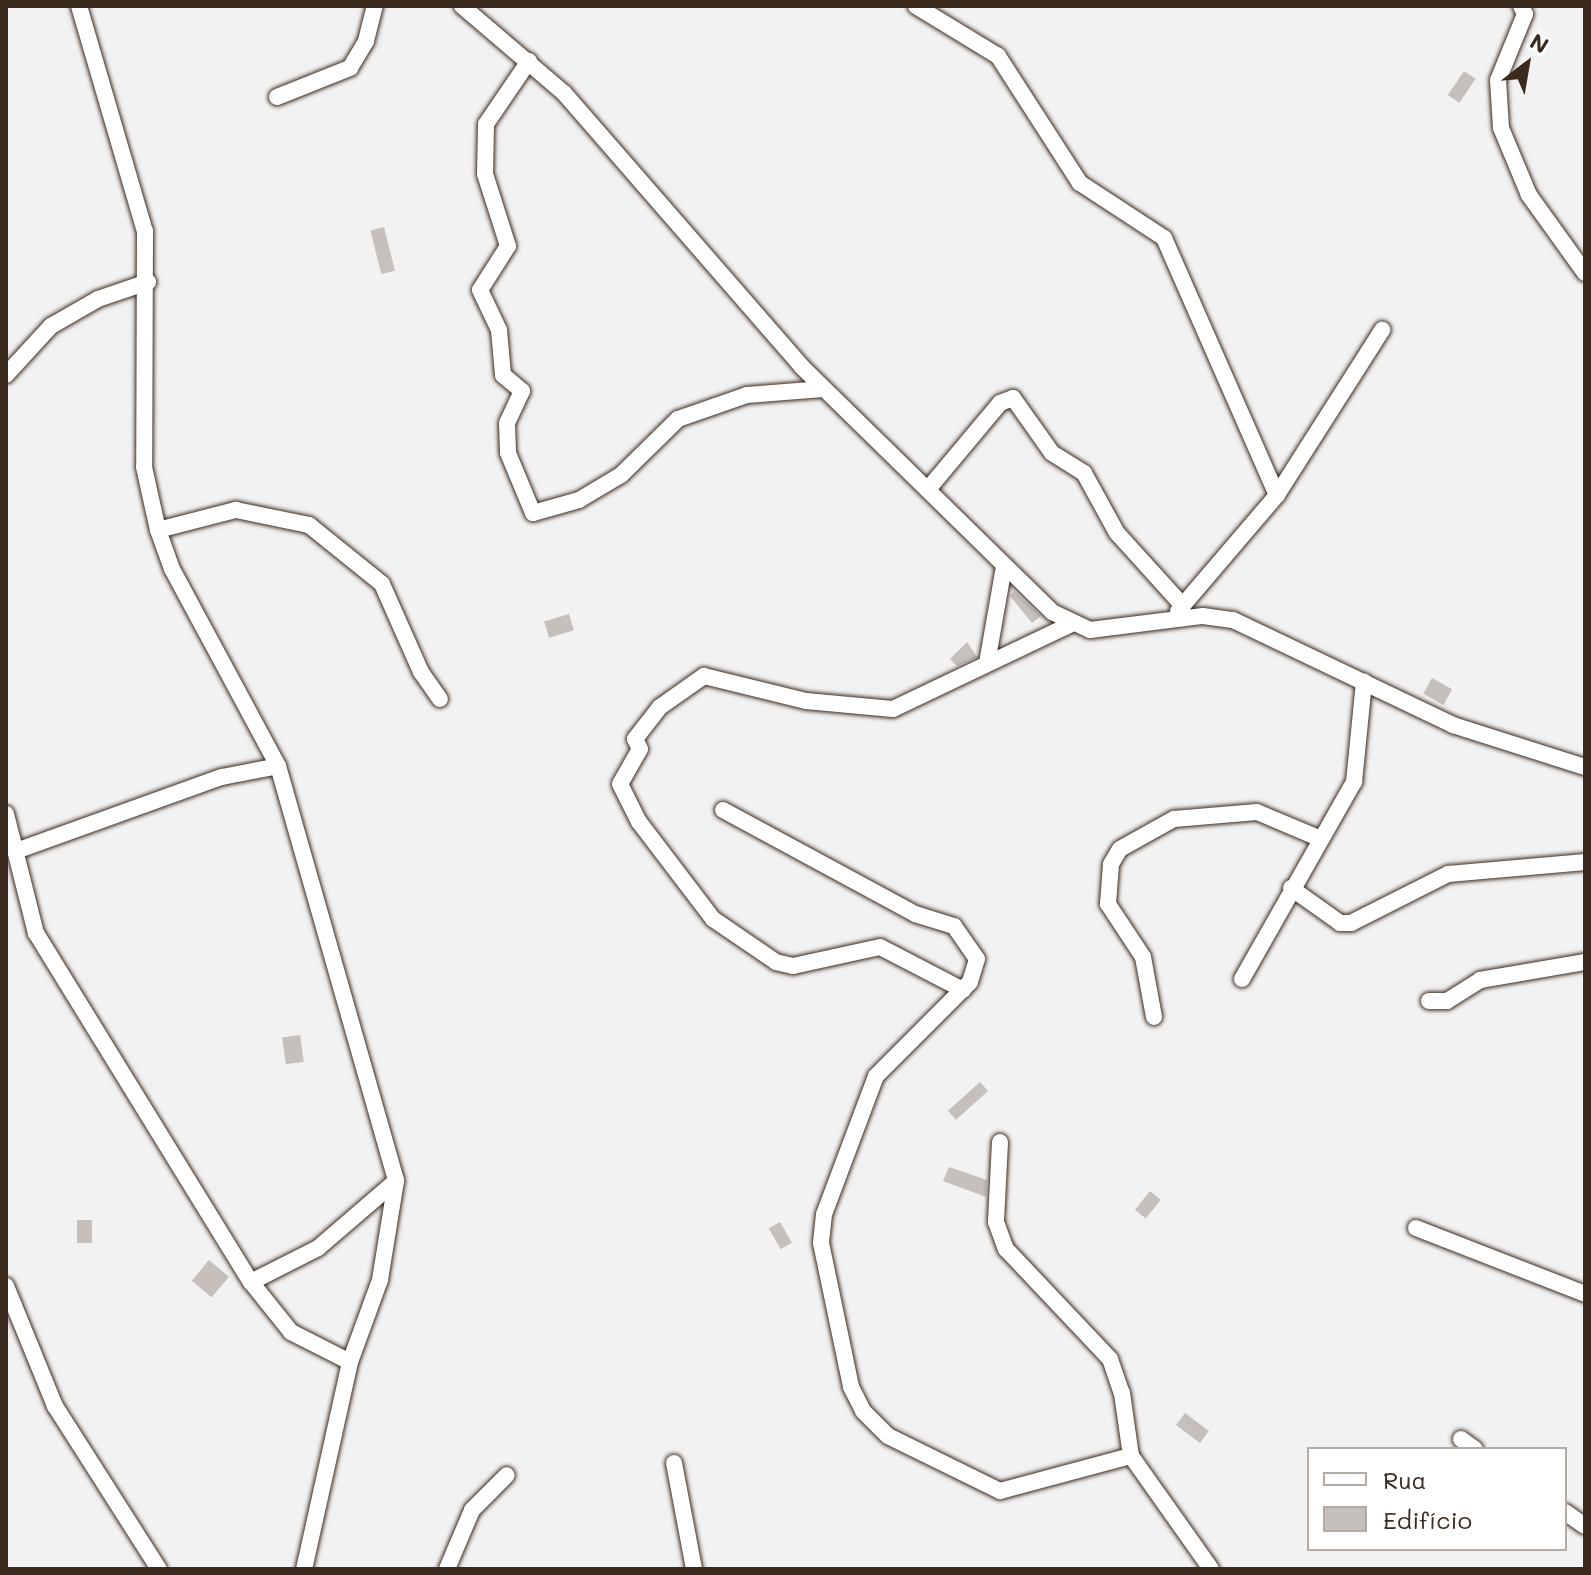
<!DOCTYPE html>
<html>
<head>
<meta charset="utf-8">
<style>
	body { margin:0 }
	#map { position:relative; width:1591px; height:1575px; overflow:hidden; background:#f3f2f2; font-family:Mali,sans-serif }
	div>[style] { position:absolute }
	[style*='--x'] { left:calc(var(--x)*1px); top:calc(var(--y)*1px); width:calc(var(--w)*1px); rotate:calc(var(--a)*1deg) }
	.building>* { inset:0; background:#c6c0bd; transform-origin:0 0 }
	.roads { filter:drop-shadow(0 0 2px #3b2a1e) drop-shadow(0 0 2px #3b2a1e) }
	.street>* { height:16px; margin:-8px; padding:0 8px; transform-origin:8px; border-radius:8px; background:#fff }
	span { translate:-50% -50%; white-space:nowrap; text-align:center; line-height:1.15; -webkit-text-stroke:6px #fff; paint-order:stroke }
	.frame { position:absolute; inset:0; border:8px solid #3b2a1e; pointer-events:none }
	.legend { position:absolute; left:1307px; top:1447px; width:260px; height:104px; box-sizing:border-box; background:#fff; border:2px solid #b1aaa5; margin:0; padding:10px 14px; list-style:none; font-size:24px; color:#3b2a1e }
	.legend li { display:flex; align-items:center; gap:16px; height:40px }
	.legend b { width:40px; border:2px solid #b1aaa5 }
	.north { position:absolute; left:1487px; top:24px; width:80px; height:80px; -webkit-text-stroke:6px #fff; paint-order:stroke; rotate:31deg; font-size:22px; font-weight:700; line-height:32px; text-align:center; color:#3b2a1e }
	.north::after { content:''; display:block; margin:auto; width:28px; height:36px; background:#3b2a1e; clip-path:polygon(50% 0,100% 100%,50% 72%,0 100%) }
</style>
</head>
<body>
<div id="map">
	<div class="building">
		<i style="left:1464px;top:71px;width:14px;height:29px;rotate:34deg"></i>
		<i style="left:384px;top:227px;width:45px;height:14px;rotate:76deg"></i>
		<i style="clip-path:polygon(1014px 591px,1041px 616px,1032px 623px,1010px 596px)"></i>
		<i style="left:569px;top:614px;width:17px;height:26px;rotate:73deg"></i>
		<i style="clip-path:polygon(967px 642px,977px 657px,957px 666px,950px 659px)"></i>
		<i style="left:1432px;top:678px;width:23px;height:18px;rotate:29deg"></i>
		<i style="left:300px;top:1035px;width:27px;height:18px;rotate:82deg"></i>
		<i style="left:980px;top:1082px;width:12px;height:43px;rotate:48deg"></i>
		<i style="clip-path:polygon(949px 1167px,987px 1180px,986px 1197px,943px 1181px)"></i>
		<i style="left:1150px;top:1191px;width:14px;height:24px;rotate:39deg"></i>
		<i style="left:77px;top:1220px;width:15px;height:23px"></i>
		<i style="left:780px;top:1222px;width:24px;height:13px;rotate:60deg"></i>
		<i style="left:209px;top:1260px;width:26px;height:27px;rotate:40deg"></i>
		<i style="left:1185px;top:1413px;width:30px;height:15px;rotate:37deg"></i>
	</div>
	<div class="roads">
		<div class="street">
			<i style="--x:79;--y:6;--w:234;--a:73.7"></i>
			<i style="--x:145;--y:231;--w:236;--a:90.2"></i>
			<i style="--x:144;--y:467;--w:65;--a:77.5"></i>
			<i style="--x:158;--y:530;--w:41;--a:70.3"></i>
			<i style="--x:172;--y:569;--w:224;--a:61.7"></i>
			<i style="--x:278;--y:766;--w:431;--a:74.1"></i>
			<i style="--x:396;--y:1181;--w:100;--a:99.2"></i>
			<i style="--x:380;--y:1280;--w:87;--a:110.1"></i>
			<i style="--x:350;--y:1362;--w:212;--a:102.5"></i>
			<i style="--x:462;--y:6;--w:134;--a:40.5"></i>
			<i style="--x:564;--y:93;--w:362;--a:49"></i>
			<i style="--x:801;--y:366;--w:351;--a:44.4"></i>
			<i style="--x:1052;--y:612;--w:42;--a:25.3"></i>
			<i style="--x:1090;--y:630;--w:114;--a:-7.1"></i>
			<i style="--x:1203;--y:616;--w:30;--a:8"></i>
			<i style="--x:1233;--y:620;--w:244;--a:25.5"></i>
			<i style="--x:1453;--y:725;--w:139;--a:17.7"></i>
			<i style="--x:916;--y:6;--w:96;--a:31.4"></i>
			<i style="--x:998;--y:56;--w:151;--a:57.2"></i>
			<i style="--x:1080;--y:183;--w:100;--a:33.2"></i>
			<i style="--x:1164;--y:238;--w:281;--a:66.3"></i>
			<i style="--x:1521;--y:6;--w:9;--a:63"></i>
			<i style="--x:1525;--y:14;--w:71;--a:112.2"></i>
			<i style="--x:1498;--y:80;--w:48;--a:86.4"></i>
			<i style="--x:1501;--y:128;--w:73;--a:67.3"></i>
			<i style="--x:1529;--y:195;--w:96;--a:54.3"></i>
			<i style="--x:529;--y:61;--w:76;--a:124.3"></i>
			<i style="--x:486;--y:124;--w:50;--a:91.1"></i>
			<i style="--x:485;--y:174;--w:76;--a:72.3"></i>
			<i style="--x:508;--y:246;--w:52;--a:122.5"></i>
			<i style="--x:480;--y:290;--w:44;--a:64.6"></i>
			<i style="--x:499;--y:330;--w:45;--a:84.9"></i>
			<i style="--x:503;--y:375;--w:25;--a:40"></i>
			<i style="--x:522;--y:391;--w:35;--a:115"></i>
			<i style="--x:507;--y:423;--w:30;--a:88"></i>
			<i style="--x:508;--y:453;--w:65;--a:67.4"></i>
			<i style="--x:533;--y:513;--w:48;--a:-15.8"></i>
			<i style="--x:579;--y:500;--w:49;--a:-30.8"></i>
			<i style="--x:621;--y:475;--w:80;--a:-44.5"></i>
			<i style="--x:678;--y:419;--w:73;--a:-19.2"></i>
			<i style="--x:747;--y:395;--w:76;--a:-4.5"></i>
			<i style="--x:277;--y:97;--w:79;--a:-21.7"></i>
			<i style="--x:350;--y:68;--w:31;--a:-59"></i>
			<i style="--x:366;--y:41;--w:36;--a:-76"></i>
			<i style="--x:6;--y:375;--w:67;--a:-47.4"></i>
			<i style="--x:51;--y:326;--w:54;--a:-29.9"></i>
			<i style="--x:98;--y:299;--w:53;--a:-18.8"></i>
			<i style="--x:929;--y:488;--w:111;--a:-50.1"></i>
			<i style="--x:1000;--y:403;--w:14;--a:-21"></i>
			<i style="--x:1013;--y:398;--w:67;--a:54.7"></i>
			<i style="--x:1052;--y:453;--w:38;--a:32"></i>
			<i style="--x:1084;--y:473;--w:68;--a:61.2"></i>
			<i style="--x:1117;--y:533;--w:98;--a:47.9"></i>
			<i style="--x:158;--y:530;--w:81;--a:-14.4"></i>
			<i style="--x:236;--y:510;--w:75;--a:11.6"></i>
			<i style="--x:309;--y:525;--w:94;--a:38.9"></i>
			<i style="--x:382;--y:584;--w:96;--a:66.1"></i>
			<i style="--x:421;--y:672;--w:33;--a:55"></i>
			<i style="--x:1178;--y:611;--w:153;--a:-49.5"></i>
			<i style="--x:1277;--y:495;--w:196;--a:-57.5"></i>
			<i style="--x:987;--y:663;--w:97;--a:-80"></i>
			<i style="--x:723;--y:810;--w:218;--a:28.4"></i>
			<i style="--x:915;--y:914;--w:41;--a:17.1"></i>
			<i style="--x:954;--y:926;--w:40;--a:55.1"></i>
			<i style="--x:977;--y:959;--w:24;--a:107"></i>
			<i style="--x:970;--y:982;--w:133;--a:135"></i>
			<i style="--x:876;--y:1076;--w:147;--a:110.6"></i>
			<i style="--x:824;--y:1214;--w:29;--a:96"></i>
			<i style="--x:821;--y:1243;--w:147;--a:78.2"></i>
			<i style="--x:851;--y:1387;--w:27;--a:63"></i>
			<i style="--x:863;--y:1411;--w:35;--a:45"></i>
			<i style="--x:888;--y:1436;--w:125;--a:26.2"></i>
			<i style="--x:1000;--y:1491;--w:136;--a:-15"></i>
			<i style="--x:6;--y:814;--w:123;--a:75.9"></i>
			<i style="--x:36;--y:933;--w:410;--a:58.4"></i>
			<i style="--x:251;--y:1282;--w:64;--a:51.3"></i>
			<i style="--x:291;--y:1332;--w:66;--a:27"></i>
			<i style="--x:16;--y:851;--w:219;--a:-19.8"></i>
			<i style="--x:222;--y:777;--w:57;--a:-11.1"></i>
			<i style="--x:1291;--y:888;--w:60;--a:35.5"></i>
			<i style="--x:1340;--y:923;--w:11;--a:0"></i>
			<i style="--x:1351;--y:923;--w:109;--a:-26.8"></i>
			<i style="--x:1448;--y:874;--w:138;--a:-5"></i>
			<i style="--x:1242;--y:979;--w:227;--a:-60.4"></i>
			<i style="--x:1354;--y:782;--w:101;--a:-84.3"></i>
			<i style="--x:963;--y:990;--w:93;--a:-152.6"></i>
			<i style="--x:880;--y:947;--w:89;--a:167.7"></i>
			<i style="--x:793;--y:966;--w:17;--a:-167"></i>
			<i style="--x:776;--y:962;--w:76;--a:-145.7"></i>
			<i style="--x:713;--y:919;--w:122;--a:-127.3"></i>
			<i style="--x:639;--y:822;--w:42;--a:-116.6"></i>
			<i style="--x:620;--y:784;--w:40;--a:-60.3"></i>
			<i style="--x:640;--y:749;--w:11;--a:-117"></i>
			<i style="--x:635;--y:739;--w:41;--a:-52"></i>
			<i style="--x:660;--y:707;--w:54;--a:-35.2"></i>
			<i style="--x:704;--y:676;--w:105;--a:13.8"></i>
			<i style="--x:806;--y:701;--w:87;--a:5.3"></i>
			<i style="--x:893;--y:709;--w:197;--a:-25.5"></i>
			<i style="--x:1429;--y:1001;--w:18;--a:0"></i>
			<i style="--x:1447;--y:1001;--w:39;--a:-32"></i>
			<i style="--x:1480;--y:980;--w:107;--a:-9.7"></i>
			<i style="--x:1154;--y:1017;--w:61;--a:-100.4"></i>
			<i style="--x:1143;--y:957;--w:64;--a:-123.4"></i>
			<i style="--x:1108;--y:904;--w:40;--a:-85.7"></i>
			<i style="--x:1111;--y:864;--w:17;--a:-59"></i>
			<i style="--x:1120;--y:849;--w:62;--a:-29.1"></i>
			<i style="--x:1174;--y:819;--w:83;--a:-4.8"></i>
			<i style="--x:1257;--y:812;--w:69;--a:22.9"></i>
			<i style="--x:1000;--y:1142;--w:80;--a:92.9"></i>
			<i style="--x:996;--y:1222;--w:29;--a:70"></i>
			<i style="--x:1006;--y:1249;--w:151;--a:46.6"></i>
			<i style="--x:1110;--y:1359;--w:36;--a:71"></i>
			<i style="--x:1122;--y:1393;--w:64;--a:81.9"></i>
			<i style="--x:1131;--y:1456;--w:138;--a:54.7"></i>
			<i style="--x:1416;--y:1228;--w:181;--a:21.3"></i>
			<i style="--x:251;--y:1282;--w:75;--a:-26.9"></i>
			<i style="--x:318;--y:1248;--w:103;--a:-40.7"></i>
			<i style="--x:6;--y:1286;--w:130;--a:67.8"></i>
			<i style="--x:55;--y:1406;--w:193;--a:57.5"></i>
			<i style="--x:1461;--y:1439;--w:17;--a:36"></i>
			<i style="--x:674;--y:1463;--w:108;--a:79.3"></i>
			<i style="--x:1565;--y:1512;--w:24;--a:35"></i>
			<i style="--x:447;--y:1569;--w:64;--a:-67"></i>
			<i style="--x:472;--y:1510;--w:49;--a:-45"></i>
		</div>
	</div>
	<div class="frame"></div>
	<ul class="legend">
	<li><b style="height:10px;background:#fff"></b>Rua</li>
	<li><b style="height:22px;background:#c6c0bd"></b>Edifício</li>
	</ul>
	<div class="north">N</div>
</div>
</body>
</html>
